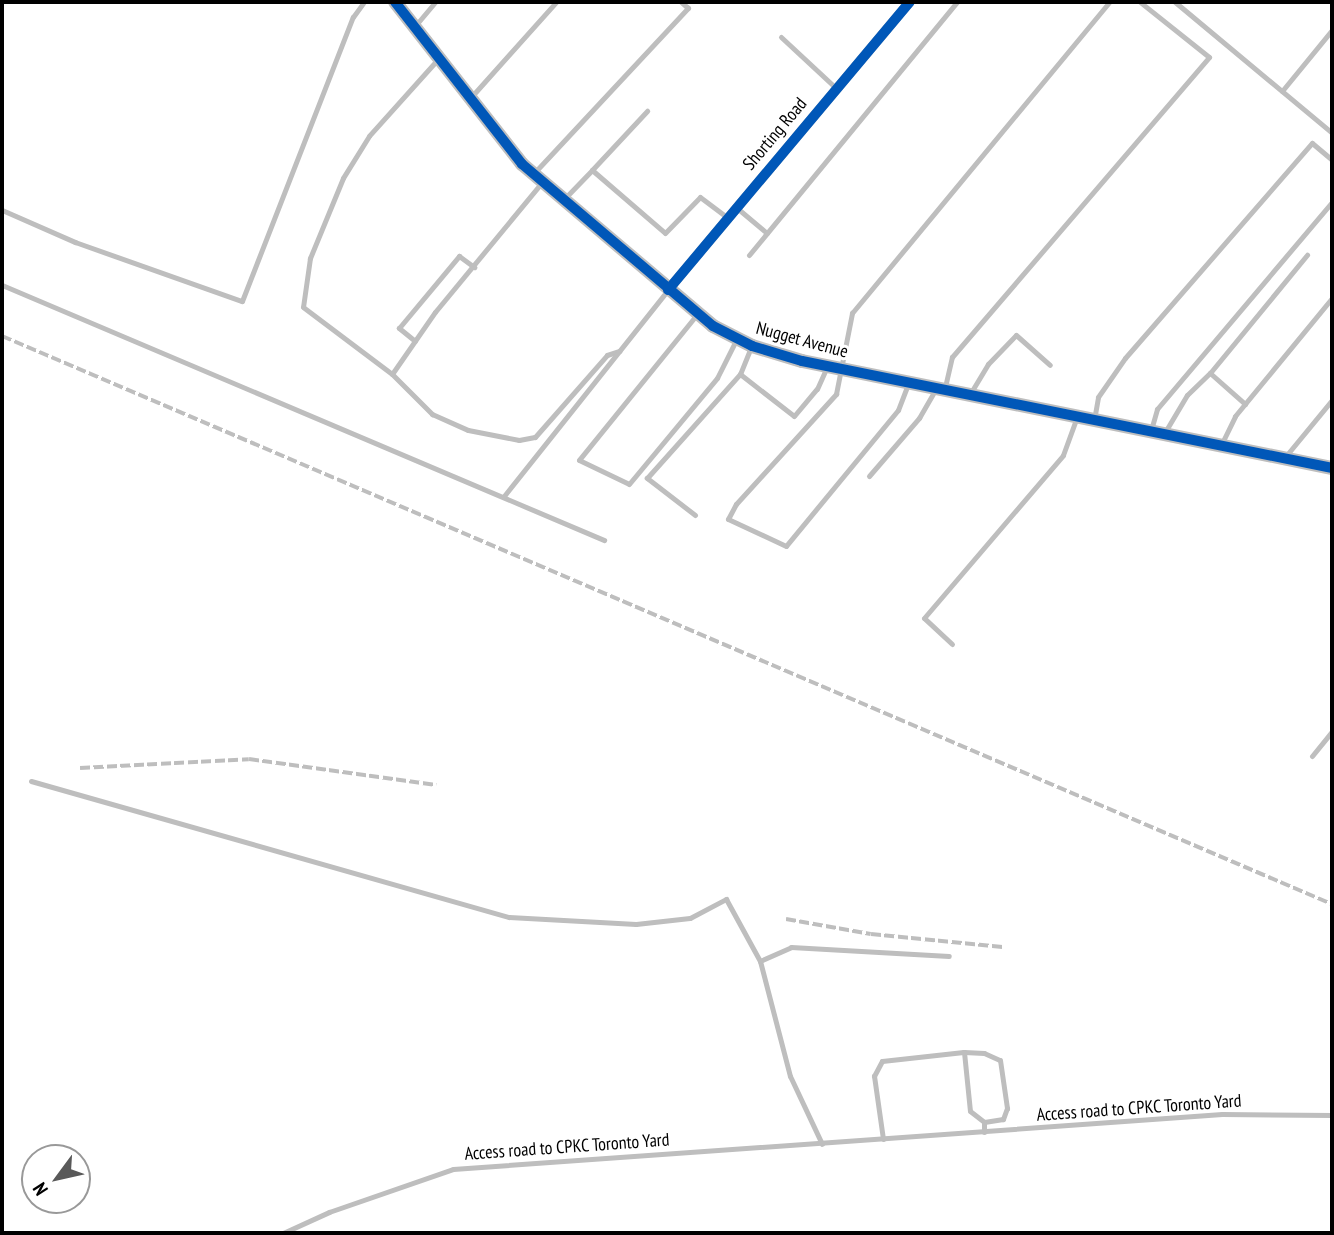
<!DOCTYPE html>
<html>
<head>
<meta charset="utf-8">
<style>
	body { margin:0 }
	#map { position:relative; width:1334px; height:1235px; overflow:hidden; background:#fff; font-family:"PT Sans Narrow",sans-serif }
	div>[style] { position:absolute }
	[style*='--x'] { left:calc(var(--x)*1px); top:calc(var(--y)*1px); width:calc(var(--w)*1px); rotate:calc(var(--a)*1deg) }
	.service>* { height:5px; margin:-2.5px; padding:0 2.5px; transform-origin:2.5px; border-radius:2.5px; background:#bebebe }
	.minor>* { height:10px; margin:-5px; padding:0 5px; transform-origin:5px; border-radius:5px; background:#bebebe }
	.tertiary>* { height:14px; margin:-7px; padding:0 7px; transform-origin:7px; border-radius:7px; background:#bebebe }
	.rail>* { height:3.5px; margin-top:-1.75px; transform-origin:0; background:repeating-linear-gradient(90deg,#bebebe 0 10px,transparent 0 13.5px) }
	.cycleway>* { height:10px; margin:-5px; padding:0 5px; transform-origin:5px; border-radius:5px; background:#0057b8 }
	span { translate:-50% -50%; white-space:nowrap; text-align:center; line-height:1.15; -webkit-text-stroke:6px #fff; paint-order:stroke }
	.street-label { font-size:18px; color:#000 }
	.frame { position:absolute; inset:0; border:4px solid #000; pointer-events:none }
	.north { position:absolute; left:21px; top:1144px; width:70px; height:70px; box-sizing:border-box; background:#fff; border:2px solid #999; border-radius:50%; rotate:237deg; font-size:19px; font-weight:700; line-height:28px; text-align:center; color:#000 }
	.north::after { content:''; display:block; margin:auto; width:24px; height:32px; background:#595959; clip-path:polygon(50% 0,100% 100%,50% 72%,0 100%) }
</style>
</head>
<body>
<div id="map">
	<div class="service">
		<i style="--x:1175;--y:2;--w:204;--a:39.8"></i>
		<i style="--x:415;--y:26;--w:31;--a:-50"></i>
		<i style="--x:781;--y:37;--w:76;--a:42.9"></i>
		<i style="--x:438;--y:59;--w:103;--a:131.9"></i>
		<i style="--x:369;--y:136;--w:49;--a:121.8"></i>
		<i style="--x:343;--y:178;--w:87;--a:112.4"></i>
		<i style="--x:310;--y:258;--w:49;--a:98.1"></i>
		<i style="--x:303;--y:307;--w:111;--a:37"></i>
		<i style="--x:392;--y:374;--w:75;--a:-55.3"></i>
		<i style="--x:435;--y:312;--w:168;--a:-50.5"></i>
		<i style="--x:1282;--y:91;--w:79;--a:-50.7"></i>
		<i style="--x:472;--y:96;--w:126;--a:-48.2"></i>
		<i style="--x:592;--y:170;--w:81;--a:-47"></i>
		<i style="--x:534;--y:173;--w:226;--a:-47"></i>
		<i style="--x:688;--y:8;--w:9;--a:-139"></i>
		<i style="--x:565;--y:198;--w:39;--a:-46"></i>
		<i style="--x:592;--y:170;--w:96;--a:40.8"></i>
		<i style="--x:665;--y:233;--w:50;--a:-45.8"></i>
		<i style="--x:700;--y:197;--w:35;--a:37"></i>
		<i style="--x:737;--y:208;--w:39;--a:40"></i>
		<i style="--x:2;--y:210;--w:80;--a:23.7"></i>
		<i style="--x:75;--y:242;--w:177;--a:19.5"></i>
		<i style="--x:242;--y:301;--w:305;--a:-68.7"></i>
		<i style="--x:353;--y:17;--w:19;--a:-54"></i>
		<i style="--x:749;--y:255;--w:328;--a:-50.6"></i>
		<i style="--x:2;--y:285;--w:654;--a:22.96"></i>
		<i style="--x:698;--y:313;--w:189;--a:129"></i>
		<i style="--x:579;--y:460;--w:55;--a:25.6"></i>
		<i style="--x:629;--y:484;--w:138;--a:-50.3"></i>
		<i style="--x:717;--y:378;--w:45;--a:-63.4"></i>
		<i style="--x:415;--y:341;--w:21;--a:-141"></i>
		<i style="--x:399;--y:328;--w:94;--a:-50.2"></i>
		<i style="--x:459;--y:256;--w:19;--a:36"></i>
		<i style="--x:751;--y:347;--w:29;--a:112"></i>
		<i style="--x:740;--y:374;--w:68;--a:37.9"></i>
		<i style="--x:794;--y:416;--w:35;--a:-50"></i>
		<i style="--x:817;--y:389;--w:22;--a:-66"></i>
		<i style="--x:1210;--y:373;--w:47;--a:41.5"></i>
		<i style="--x:392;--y:374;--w:57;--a:45"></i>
		<i style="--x:432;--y:414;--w:39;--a:24"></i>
		<i style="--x:468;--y:430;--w:52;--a:11.1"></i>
		<i style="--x:519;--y:440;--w:16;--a:-11"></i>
		<i style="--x:535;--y:437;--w:109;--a:-48.7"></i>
		<i style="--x:607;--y:355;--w:13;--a:-18"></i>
		<i style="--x:908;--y:384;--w:28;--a:111"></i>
		<i style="--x:898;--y:410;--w:176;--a:129.5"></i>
		<i style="--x:786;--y:546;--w:64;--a:-155"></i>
		<i style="--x:728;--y:519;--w:17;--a:-62"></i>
		<i style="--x:736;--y:504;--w:149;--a:-47.7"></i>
		<i style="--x:836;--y:394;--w:83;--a:-78.8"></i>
		<i style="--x:852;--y:313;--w:403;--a:-50.4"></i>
		<i style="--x:945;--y:387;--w:31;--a:-77"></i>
		<i style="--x:952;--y:357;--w:395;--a:-49.4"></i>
		<i style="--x:1209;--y:57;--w:88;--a:-141.4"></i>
		<i style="--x:970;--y:394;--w:35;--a:-59"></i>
		<i style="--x:988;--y:364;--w:40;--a:-46"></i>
		<i style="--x:1016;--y:335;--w:45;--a:41.4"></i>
		<i style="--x:1094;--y:420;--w:23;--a:-80"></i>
		<i style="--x:1098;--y:397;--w:47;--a:-55.3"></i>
		<i style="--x:1125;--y:358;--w:285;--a:-49"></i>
		<i style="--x:1312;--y:143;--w:26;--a:40"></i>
		<i style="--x:1151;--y:430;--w:22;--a:-74"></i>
		<i style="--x:1157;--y:409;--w:271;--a:-49.8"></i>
		<i style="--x:1165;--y:432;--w:43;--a:-59.3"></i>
		<i style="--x:1187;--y:395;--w:32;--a:-44"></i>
		<i style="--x:1210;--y:373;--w:153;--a:-50.6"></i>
		<i style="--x:1222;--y:443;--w:30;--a:-64"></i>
		<i style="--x:1235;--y:416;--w:153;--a:-50.6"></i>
		<i style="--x:1285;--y:457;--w:74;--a:-50.5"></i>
		<i style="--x:869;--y:476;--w:77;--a:-49.2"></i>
		<i style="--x:919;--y:418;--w:34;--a:-60"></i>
		<i style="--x:504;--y:496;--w:263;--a:-51.5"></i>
		<i style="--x:695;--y:515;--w:61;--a:-142.4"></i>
		<i style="--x:647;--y:478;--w:140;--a:-48.2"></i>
		<i style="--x:952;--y:644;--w:38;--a:-137"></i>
		<i style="--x:924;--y:618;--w:214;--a:-49.5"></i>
		<i style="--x:1063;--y:455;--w:38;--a:-70"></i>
		<i style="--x:1312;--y:756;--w:32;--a:-51"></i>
		<i style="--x:31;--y:781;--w:497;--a:15.9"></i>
		<i style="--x:509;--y:917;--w:127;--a:3.2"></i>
		<i style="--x:636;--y:924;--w:54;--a:-6.3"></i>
		<i style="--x:690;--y:918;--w:41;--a:-27.8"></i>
		<i style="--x:726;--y:899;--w:71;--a:61.3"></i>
		<i style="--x:760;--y:961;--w:119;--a:75.4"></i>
		<i style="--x:790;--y:1076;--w:75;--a:64.8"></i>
		<i style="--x:760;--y:961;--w:34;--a:-24"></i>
		<i style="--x:791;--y:947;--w:158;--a:3.3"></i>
		<i style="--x:964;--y:1052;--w:20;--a:3"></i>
		<i style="--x:984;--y:1053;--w:17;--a:24"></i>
		<i style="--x:1000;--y:1060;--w:49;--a:81.7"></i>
		<i style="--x:1007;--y:1108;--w:12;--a:110"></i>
		<i style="--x:1003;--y:1119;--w:19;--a:171"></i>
		<i style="--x:883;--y:1139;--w:64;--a:-98.1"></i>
		<i style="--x:874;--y:1076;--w:17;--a:-62"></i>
		<i style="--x:882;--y:1061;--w:82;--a:-6.3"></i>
		<i style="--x:964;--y:1052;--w:59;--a:84.2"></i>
		<i style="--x:970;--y:1111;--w:18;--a:38"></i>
		<i style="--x:984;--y:1122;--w:10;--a:90"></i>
		<i style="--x:283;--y:1233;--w:51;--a:-24.5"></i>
		<i style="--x:329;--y:1212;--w:131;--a:-19.1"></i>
		<i style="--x:453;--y:1169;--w:771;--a:-4.09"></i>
		<i style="--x:1222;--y:1114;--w:110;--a:0.5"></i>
	</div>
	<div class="minor">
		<i style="--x:668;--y:290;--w:376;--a:-50"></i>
	</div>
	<div class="tertiary">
		<i style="--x:395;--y:2;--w:206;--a:51.9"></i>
		<i style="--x:522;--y:164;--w:250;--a:40.3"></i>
		<i style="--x:713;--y:326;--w:44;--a:27.1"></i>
		<i style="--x:752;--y:346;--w:52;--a:16.7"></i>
		<i style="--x:802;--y:361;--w:541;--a:11.41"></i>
	</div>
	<div class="rail">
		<i style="--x:2;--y:336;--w:1446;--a:23.13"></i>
		<i style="--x:80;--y:768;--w:169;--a:-3"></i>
		<i style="--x:249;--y:759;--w:189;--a:7.9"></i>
		<i style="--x:786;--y:919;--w:86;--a:10"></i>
		<i style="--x:871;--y:934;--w:132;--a:5.7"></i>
	</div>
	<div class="cycleway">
		<i style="--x:395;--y:2;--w:206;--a:51.9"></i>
		<i style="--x:522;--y:164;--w:250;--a:40.3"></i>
		<i style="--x:713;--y:326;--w:44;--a:27.1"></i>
		<i style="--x:752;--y:346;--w:52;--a:16.7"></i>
		<i style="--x:802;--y:361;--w:541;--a:11.41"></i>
		<i style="--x:668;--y:290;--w:376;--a:-50"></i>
	</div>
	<div class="street-label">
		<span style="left:775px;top:134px;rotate:-50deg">Shorting Road</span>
		<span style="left:802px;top:340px;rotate:15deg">Nugget Avenue</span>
		<span style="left:1139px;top:1108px;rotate:-4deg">Access road to CPKC Toronto Yard</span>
		<span style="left:567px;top:1147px;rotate:-4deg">Access road to CPKC Toronto Yard</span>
	</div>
	<div class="frame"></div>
	<div class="north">N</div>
</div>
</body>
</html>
